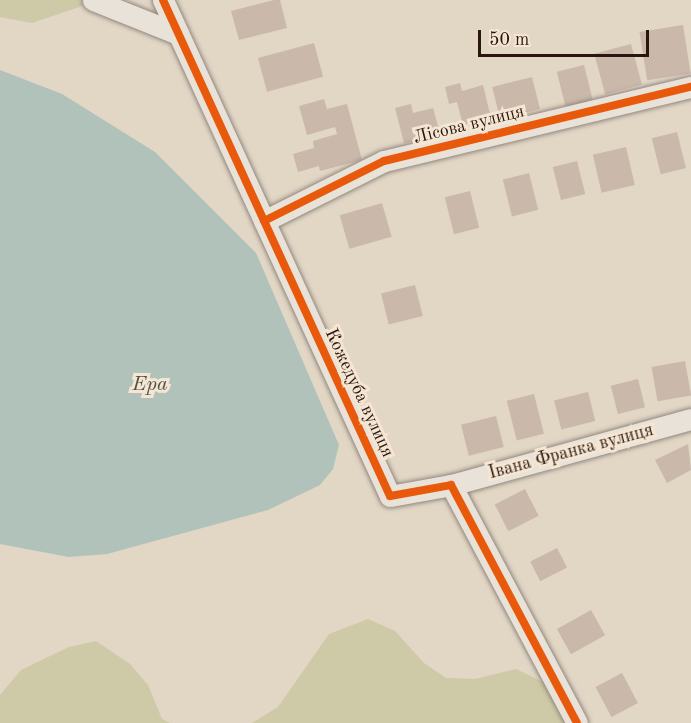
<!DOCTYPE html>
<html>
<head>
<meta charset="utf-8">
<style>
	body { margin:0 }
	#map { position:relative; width:691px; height:723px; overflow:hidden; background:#e2d6c5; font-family:"Old Standard TT",serif }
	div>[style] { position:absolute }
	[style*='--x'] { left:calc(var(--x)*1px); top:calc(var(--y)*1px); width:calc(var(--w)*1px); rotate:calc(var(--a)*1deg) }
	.green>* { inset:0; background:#cec9a6 }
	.water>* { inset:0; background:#b0c2ba }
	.building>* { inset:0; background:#cab8ab; transform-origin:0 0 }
	.roads { filter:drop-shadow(0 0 2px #92887e) drop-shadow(0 0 2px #92887e) }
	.street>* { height:21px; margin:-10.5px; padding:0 10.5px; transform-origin:10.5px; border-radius:10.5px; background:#e8e2d9 }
	.cycleway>* { height:8px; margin:-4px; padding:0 4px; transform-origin:4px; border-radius:4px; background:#e8590c }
	span { translate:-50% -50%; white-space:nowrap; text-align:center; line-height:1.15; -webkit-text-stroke:6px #f4e6d2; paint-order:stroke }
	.street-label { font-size:18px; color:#2a160e }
	.water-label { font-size:20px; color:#524f48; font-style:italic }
	.scale { position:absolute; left:478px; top:30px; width:171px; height:27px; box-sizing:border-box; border:3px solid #2a160e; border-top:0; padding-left:8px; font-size:18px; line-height:21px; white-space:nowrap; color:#2a160e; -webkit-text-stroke:4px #f4e6d2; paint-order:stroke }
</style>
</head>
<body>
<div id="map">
	<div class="green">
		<i style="clip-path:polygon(0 0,100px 0,32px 23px,0 17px)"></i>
		<i style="clip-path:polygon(368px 619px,395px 631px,424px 663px,446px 678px,475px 679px,516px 669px,553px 687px,571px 723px,252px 723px,278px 707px,329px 634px)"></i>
		<i style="clip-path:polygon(96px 641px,130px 664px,148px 685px,162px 719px,170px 723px,0 723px,0 695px,21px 670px,69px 647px)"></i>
	</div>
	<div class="water">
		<i style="clip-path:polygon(0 70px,62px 94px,155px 152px,256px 253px,339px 445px,333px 469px,320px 485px,268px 510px,107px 554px,69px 557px,0 544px)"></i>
	</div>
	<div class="building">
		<i style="clip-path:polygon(274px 0,280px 0,287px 28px,239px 40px,231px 11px)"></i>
		<i style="left:683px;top:25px;width:49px;height:44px;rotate:81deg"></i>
		<i style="left:314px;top:43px;width:35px;height:58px;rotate:75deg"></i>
		<i style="left:631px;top:44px;width:42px;height:38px;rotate:75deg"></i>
		<i style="left:584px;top:65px;width:36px;height:28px;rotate:76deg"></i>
		<i style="left:532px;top:77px;width:33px;height:41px;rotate:76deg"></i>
		<i style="clip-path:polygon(460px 83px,462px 91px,483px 85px,492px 122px,464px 129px,457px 102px,449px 104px,445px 87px)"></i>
		<i style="clip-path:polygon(324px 99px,327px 109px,347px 104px,362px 160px,320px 171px,319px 166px,298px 172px,293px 154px,314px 148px,313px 141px,337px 134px,335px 127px,307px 135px,299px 106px)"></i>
		<i style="clip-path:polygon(411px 104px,413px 113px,433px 108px,441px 137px,404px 143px,395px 108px)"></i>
		<i style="left:677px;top:132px;width:37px;height:26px;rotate:76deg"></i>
		<i style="left:626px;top:147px;width:39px;height:34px;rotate:77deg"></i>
		<i style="left:577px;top:161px;width:34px;height:25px;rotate:76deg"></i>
		<i style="left:529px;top:173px;width:38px;height:27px;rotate:76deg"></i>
		<i style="left:470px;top:191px;width:38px;height:26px;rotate:76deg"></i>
		<i style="left:382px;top:203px;width:35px;height:44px;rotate:74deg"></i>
		<i style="left:415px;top:285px;width:32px;height:35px;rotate:76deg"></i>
		<i style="left:685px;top:361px;width:35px;height:34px;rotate:80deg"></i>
		<i style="left:638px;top:379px;width:29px;height:28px;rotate:76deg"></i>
		<i style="left:588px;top:392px;width:30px;height:35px;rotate:76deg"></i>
		<i style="left:534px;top:394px;width:41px;height:28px;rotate:76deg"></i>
		<i style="left:496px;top:416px;width:32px;height:36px;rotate:76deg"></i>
		<i style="clip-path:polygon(688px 444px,691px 470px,667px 483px,655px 460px)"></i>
		<i style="left:525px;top:489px;width:30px;height:34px;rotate:63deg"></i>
		<i style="left:557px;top:548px;width:22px;height:30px;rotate:63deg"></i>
		<i style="left:591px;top:610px;width:29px;height:39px;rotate:61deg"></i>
		<i style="left:622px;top:673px;width:34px;height:30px;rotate:62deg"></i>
	</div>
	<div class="roads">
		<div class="street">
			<i style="--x:93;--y:0;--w:92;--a:21.8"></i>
			<i style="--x:163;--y:0;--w:545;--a:65.41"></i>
			<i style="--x:390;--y:496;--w:62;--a:-10.2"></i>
			<i style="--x:451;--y:485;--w:269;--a:62.1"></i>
			<i style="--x:264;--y:221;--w:134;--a:-26.6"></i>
			<i style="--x:384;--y:161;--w:316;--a:-13.6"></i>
			<i style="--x:451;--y:485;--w:249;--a:-15.4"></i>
		</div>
	</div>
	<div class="cycleway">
		<i style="--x:163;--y:0;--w:545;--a:65.41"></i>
		<i style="--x:390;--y:496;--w:62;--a:-10.2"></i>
		<i style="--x:451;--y:485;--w:269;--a:62.1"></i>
		<i style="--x:264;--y:221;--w:134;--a:-26.6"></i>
		<i style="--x:384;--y:161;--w:316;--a:-13.6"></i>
	</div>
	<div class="street-label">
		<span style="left:469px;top:125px;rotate:-14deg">Лісова вулиця</span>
		<span style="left:359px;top:393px;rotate:65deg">Кожедуба вулиця</span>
		<span style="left:571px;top:452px;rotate:-15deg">Івана Франка вулиця</span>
	</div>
	<div class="water-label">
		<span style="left:150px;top:385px">Ера</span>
	</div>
	<div class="scale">50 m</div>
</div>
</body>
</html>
